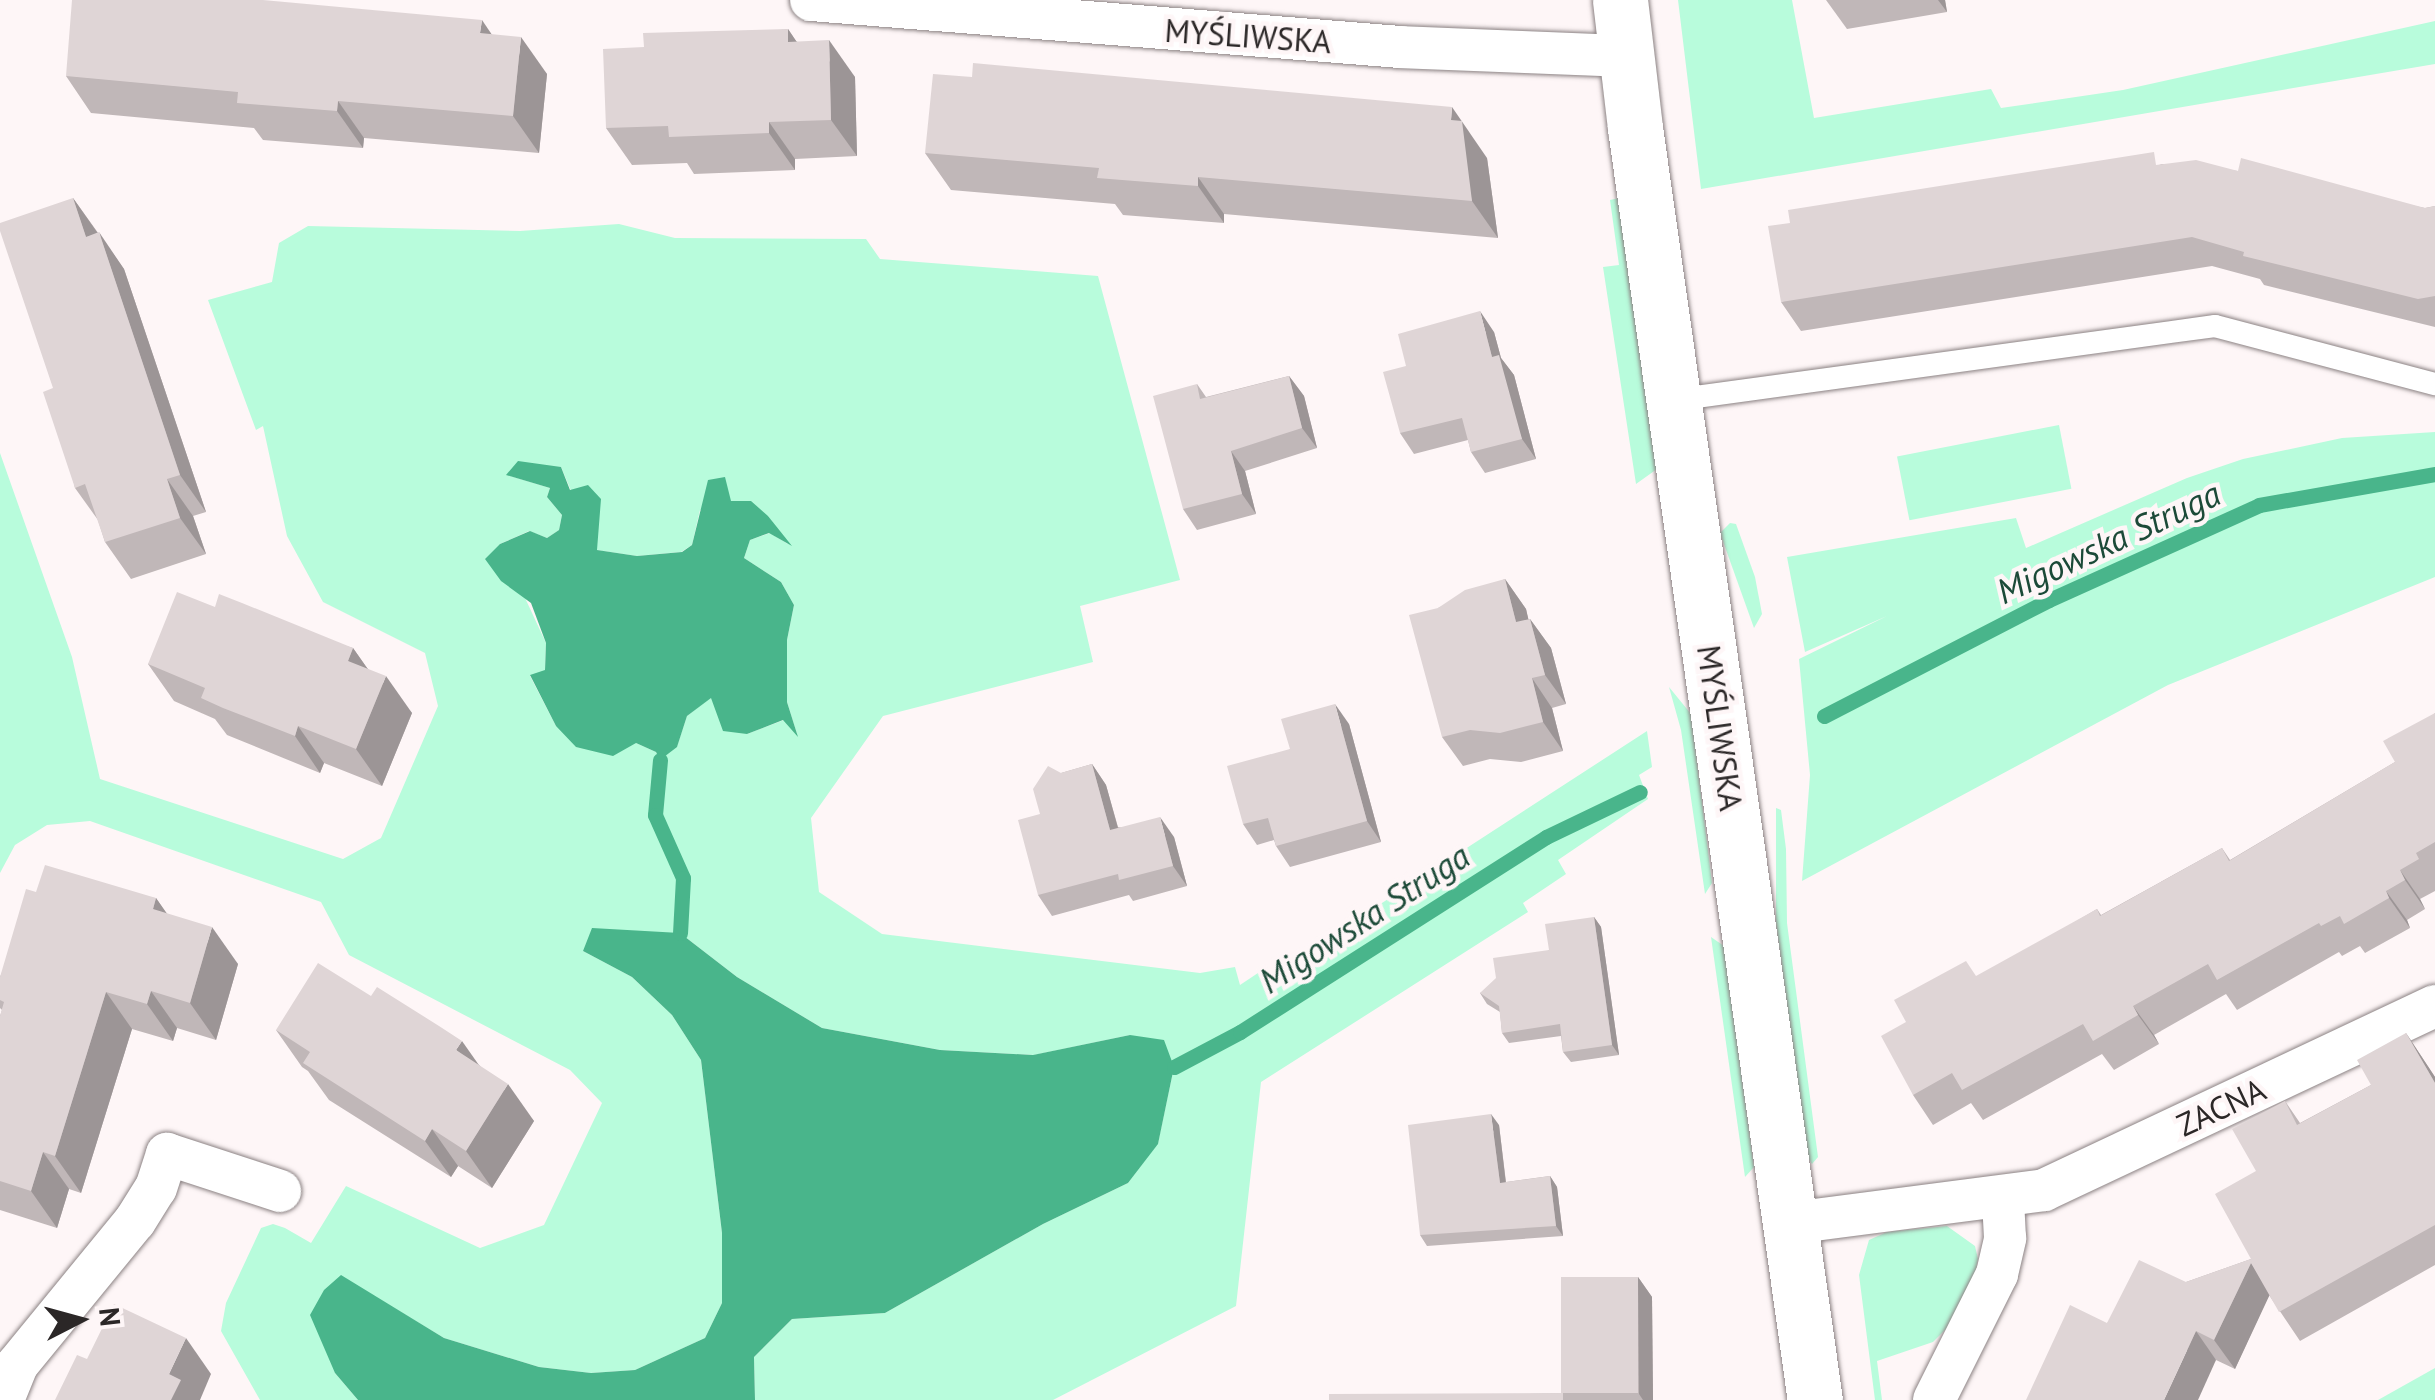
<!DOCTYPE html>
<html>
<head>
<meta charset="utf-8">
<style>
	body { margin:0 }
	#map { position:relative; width:2435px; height:1400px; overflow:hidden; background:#fef6f7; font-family:"PT Sans",sans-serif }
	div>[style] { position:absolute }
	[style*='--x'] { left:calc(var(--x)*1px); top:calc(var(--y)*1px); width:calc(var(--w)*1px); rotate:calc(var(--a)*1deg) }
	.green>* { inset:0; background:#b8fcdc; transform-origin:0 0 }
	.water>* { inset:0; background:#49b58b }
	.stream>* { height:15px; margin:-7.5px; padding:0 7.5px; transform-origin:7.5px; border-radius:7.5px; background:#49b58b }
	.roads { filter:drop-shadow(0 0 2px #8b8283) drop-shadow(0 0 2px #8b8283) }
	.service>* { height:22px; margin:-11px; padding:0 11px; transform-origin:11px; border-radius:11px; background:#fff }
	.minor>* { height:42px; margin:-21px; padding:0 21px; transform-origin:21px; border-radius:21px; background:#fff }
	.tertiary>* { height:55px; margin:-27.5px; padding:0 27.5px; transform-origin:27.5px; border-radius:27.5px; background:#fff }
	.wall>* { inset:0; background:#c0b7b8 }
	.shaded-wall>* { inset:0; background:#9c9596 }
	.building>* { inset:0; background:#dfd5d6; transform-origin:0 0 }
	span { translate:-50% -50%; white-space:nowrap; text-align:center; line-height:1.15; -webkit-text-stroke:9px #fef6f7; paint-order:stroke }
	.street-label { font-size:32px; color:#2b2727 }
	.water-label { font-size:35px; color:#1c4a38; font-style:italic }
	.north { position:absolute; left:30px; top:1270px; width:100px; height:100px; -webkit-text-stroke:8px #fef6f7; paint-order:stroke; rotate:84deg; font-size:28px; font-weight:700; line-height:40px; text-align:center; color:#2b2727 }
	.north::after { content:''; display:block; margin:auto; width:35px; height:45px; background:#2b2727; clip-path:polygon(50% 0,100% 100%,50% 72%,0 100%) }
</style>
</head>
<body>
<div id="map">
	<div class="green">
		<i style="clip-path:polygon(1678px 0,1792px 0,1814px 118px,1991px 89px,2001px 108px,2123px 90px,2435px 21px,2435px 64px,1701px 189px)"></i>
		<i style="clip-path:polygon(1619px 198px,1657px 469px,1636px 484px,1603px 267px,1619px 265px,1610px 200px)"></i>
		<i style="clip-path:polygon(evenodd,619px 224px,675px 238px,866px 239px,880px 259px,1098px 276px,1180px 580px,1080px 606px,1093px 662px,883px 716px,811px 818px,819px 892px,882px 934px,1200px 973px,1235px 967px,1240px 985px,1267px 967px,1271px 975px,1647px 731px,1652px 767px,1639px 775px,1648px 799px,1558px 860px,1566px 874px,1523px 903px,1528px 912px,1261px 1082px,1236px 1306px,1053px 1400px,755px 1400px,754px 1357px,792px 1319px,885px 1313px,1043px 1224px,1128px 1183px,1158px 1143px,1174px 1067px,1130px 1035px,1034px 1055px,940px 1050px,822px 1028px,737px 977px,680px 933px,653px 934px,583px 951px,632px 977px,672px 1015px,701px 1060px,722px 1233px,722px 1303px,705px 1338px,635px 1370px,591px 1373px,539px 1367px,444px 1338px,341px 1276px,335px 1373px,358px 1400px,260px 1400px,221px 1331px,226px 1303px,261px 1228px,273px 1224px,285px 1228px,311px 1243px,346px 1186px,480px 1248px,544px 1225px,602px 1103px,570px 1070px,349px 955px,321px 902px,90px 821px,47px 825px,15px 845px,0 873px,0 453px,72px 657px,100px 779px,343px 859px,381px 838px,438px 706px,425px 653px,323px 602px,287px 536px,263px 426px,256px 430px,208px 300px,272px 282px,279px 243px,308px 226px,520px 231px,619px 224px,561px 467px,596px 550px,637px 556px,681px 552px,692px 545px,700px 510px,768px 516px,788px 544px,770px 533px,750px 540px,744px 558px,781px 582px,794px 605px,787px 640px,787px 702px,797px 734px,784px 720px,747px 734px,711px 697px,687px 716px,677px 746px,660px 759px,656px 752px,636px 743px,556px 726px,530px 676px,545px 671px,546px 643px,500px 544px,529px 531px,547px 538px,559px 530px,562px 515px,547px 497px,550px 488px,507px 475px,561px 467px)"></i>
		<i style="left:2059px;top:425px;width:65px;height:165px;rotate:79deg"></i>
		<i style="clip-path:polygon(2435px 432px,2435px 577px,2168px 685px,1802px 881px,1810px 775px,1799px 659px,1887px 616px,1805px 652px,1787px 557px,2016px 518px,2026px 548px,2187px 478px,2243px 459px,2342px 438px)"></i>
		<i style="clip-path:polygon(1730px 523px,1736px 524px,1755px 577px,1762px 614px,1754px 628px,1720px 533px)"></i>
		<i style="clip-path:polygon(1669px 687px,1691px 714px,1712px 883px,1705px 894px,1681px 730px)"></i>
		<i style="clip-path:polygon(1776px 808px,1781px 810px,1786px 849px,1787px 923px,1818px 1157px,1812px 1164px,1807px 1156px,1776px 922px)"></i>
		<i style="clip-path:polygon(1711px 937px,1724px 946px,1754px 1167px,1745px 1177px)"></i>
		<i style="clip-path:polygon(1947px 1226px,1975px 1246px,1978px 1259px,1974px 1279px,1949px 1326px,1933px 1342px,1877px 1361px,1882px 1400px,1875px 1400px,1859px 1275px,1869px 1240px,1887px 1232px)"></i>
		<i style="clip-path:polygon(2435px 1368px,2435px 1400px,2378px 1400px)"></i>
	</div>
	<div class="water">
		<i style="clip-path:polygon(518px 461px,561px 467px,570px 490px,588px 485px,601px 499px,597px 550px,637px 556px,682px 552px,692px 545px,708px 480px,725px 477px,731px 501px,751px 501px,768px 516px,792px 546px,769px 533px,750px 540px,744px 558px,781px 582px,794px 605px,787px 640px,787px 702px,798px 737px,783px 720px,747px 734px,723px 731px,711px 698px,687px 716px,677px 747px,660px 760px,656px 752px,636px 743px,613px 756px,576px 747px,556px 726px,530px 675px,545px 670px,546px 643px,531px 603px,501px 581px,485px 559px,500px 544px,530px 531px,547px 538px,559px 530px,562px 515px,547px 497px,550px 488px,506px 475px)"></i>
		<i style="clip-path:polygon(592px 928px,680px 933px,737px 977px,822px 1028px,940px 1050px,1033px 1055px,1130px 1035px,1164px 1040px,1174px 1067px,1158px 1144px,1128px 1183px,1043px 1224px,885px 1313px,792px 1319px,754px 1357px,755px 1400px,358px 1400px,335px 1373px,310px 1315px,324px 1290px,341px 1275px,444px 1338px,539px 1367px,591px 1373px,635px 1370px,705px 1338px,722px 1303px,722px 1233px,701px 1060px,672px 1015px,632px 977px,583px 951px)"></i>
	</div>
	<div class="stream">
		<i style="--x:1824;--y:716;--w:253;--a:-27.3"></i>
		<i style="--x:2049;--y:600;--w:230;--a:-24.3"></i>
		<i style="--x:2259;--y:505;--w:179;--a:-10"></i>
		<i style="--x:660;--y:760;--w:55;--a:95.2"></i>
		<i style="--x:655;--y:815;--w:69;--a:66"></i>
		<i style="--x:683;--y:878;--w:55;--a:93.1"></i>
		<i style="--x:1174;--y:1067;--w:75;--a:-27.9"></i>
		<i style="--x:1240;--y:1032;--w:363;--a:-32.5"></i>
		<i style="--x:1546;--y:837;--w:104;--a:-25.6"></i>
	</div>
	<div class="roads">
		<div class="service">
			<i style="--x:1674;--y:400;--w:546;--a:-7.79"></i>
			<i style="--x:2215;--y:326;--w:228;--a:14.8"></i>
		</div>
		<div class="minor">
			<i style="--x:811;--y:0;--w:591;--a:4.56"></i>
			<i style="--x:1400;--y:47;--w:225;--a:2.3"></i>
			<i style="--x:1791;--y:1223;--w:255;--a:-7.4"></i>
			<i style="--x:2044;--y:1190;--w:432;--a:-25.2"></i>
			<i style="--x:3;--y:1400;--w:38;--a:-68"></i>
			<i style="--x:17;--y:1365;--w:186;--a:-50.7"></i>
			<i style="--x:135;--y:1221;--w:39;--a:-58"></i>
			<i style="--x:156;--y:1188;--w:36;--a:-72"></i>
			<i style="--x:167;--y:1154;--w:119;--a:18.1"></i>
			<i style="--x:1934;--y:1400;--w:141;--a:-63.4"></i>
			<i style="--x:1997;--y:1274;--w:37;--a:-77"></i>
			<i style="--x:2005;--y:1238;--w:39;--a:-93"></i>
		</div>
		<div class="tertiary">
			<i style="--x:1620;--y:0;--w:129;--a:83.3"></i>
			<i style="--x:1635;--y:128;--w:1285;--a:81.95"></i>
		</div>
	</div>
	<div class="wall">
		<i style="clip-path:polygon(1826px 0,1945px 0,1947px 12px,1847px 29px)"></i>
		<i style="clip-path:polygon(788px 29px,796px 41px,855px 77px,857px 156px,795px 159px,795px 170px,694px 174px,687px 163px,632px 165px,606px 128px,644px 47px)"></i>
		<i style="clip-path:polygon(491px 34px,547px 74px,539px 153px,364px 138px,363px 148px,263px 140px,254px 128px,91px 113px,66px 76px)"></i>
		<i style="clip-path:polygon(925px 153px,1487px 158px,1498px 238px,1224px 214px,1224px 223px,1123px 215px,1115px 204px,951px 190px)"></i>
		<i style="clip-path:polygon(2162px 164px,2238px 171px,2425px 208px,2435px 206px,2435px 327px,2264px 285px,2260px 279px,2212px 266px,1801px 331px,1781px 302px)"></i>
		<i style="clip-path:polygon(73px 198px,124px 269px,206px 512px,193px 516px,206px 554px,131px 579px,105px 542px,98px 520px,75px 488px,53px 388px)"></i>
		<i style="clip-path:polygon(1494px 332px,1501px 358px,1514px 375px,1536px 459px,1485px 473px,1471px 452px,1468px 440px,1414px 454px,1400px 433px,1406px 366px)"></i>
		<i style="clip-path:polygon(1289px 376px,1304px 396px,1317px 448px,1245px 471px,1256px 514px,1197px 530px,1183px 509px,1197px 384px,1206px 397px)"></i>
		<i style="clip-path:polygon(1505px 579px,1526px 609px,1528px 619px,1530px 619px,1551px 648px,1566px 704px,1552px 708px,1563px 751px,1521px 762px,1490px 759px,1463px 766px,1442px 737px,1438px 608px)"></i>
		<i style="clip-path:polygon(215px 607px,353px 648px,367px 668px,412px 713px,382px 786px,324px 763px,320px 773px,227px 735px,215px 719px,174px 701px,148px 664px)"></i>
		<i style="clip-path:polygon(2435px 713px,2435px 891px,2420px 899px,2425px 909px,2407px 920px,2410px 928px,2365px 953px,2360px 946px,2342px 956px,2339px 952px,2237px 1010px,2226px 994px,2154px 1035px,2159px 1044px,2114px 1070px,2102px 1054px,1983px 1120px,1971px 1103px,1933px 1125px,1913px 1095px,1906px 1022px,2097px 909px,2101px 915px,2222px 848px,2230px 860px,2395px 762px)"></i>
		<i style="clip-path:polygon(1349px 724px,1381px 842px,1290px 867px,1276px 846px,1274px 840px,1257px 845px,1243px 824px,1290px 749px)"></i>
		<i style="clip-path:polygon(1092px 764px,1106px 785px,1118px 827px,1174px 837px,1187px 886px,1133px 901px,1129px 895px,1052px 916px,1038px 895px,1040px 814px,1061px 773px)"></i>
		<i style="clip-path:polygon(36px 892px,156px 898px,166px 913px,238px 964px,216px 1040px,177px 1028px,173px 1041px,132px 1029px,81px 1193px,69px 1189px,57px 1228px,0 1210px,0 1016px,2px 1010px,0 1008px,0 977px)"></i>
		<i style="clip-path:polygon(1594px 917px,1601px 927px,1619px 1055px,1571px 1062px,1563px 1052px,1561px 1036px,1509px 1043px,1502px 1033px,1500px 1012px,1487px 1004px,1480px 993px,1549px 950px)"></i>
		<i style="clip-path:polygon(276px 1030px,479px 1065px,534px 1121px,492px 1188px,458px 1166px,451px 1177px,329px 1100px,308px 1071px,302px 1067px)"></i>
		<i style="clip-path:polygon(2406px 1033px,2435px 1077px,2435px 1265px,2300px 1341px,2269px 1295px,2235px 1369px,2216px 1360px,2107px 1323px,2186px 1282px,2251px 1259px,2256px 1171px,2285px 1101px,2300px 1123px,2371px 1085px)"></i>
		<i style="clip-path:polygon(1499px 1125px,1506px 1182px,1550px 1176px,1557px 1187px,1563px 1236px,1427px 1246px,1420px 1235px)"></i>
		<i style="clip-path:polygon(1638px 1277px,1652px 1297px,1653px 1400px,1329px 1400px,1561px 1393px)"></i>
	</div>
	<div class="shaded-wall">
		<i style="clip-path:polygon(1938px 0,1945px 0,1947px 12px)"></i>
		<i style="clip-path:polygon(482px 20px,507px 57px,480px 33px)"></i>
		<i style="clip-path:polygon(788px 29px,813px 66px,788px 42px)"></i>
		<i style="clip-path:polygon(521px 37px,547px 74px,539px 153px,513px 116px)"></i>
		<i style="clip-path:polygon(829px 40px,855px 77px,857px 156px,831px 120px)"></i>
		<i style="clip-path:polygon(338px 101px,364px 138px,363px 148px,337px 111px)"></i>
		<i style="clip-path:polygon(1452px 107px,1487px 158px,1498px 238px,1472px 201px,1451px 120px)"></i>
		<i style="clip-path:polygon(769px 122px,795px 159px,795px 170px,769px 133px)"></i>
		<i style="clip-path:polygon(1198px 177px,1224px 214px,1224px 223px,1198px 186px)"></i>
		<i style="clip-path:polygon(73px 198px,99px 235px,86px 237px)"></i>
		<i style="clip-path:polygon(99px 232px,124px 269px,206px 512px,180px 475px)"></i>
		<i style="clip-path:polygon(1480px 311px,1494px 332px,1501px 358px,1514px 375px,1536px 459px,1522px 439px,1492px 357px)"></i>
		<i style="clip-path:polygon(1289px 376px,1304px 396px,1317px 448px,1302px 428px)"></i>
		<i style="clip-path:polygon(1231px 451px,1245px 471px,1256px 514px,1242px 494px)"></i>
		<i style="clip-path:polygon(167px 479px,193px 516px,206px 554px,180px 518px)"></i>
		<i style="clip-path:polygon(1505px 579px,1526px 609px,1536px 651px,1516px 622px)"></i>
		<i style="clip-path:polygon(1530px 619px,1551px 648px,1566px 704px,1545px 675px)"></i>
		<i style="clip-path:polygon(353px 648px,379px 685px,348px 661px)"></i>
		<i style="clip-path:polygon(386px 676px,412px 713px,382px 786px,356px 749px)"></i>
		<i style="clip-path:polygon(1532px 678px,1552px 708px,1563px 751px,1543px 722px)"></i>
		<i style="clip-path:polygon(1335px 704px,1349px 724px,1381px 842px,1367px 821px)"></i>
		<i style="clip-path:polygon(298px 726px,324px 763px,320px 773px,295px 736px)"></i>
		<i style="clip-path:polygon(1092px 764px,1106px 785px,1124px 850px,1110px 830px)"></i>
		<i style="clip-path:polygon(1160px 817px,1174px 837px,1187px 886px,1173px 866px)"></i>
		<i style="clip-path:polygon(2400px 870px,2420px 899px,2425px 909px,2405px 880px)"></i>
		<i style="clip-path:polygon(2386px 891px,2407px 920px,2410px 928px,2389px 898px)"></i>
		<i style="clip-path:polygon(156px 898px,182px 935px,153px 909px)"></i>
		<i style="clip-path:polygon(1594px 917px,1601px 927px,1619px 1055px,1612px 1045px)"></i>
		<i style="clip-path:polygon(212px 927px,238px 964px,216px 1040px,190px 1003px)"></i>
		<i style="clip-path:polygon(151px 991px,177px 1028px,173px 1041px,147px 1004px)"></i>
		<i style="clip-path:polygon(106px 992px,132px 1029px,81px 1193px,55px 1156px)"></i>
		<i style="clip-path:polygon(2133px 1006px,2154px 1035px,2159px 1044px,2138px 1015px)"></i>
		<i style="clip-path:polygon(2406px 1033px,2435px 1077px,2435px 1083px)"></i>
		<i style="clip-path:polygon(462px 1041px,488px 1078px,456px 1050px)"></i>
		<i style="clip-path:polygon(508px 1084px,534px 1121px,492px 1188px,466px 1151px)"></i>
		<i style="clip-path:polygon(1491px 1114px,1499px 1125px,1507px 1193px,1500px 1183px)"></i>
		<i style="clip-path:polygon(432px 1129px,458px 1166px,451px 1177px,425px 1141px)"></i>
		<i style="clip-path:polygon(43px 1152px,69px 1189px,57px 1228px,31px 1191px)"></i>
		<i style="clip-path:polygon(1550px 1176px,1557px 1187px,1563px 1236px,1556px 1226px)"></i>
		<i style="clip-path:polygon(2251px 1263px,2271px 1292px,2235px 1369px,2214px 1340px)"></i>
		<i style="clip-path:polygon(1638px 1277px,1652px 1297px,1653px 1400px,1643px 1400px,1639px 1394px)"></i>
		<i style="clip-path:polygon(2196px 1331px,2216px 1360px,2198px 1400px,2164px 1400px)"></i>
		<i style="clip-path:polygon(186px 1338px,211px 1374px,200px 1400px,171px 1400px,169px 1374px)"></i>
	</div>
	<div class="building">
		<i style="clip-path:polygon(72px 0,263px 0,482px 20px,480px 33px,521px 37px,513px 116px,338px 101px,337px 111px,237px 103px,238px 92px,66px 76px)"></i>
		<i style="clip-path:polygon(788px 29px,788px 42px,829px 40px,831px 120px,769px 122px,769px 133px,669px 137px,668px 126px,606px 128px,603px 49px,644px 47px,643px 33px)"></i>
		<i style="clip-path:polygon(973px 63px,1452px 107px,1451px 120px,1462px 121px,1472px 201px,1198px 177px,1198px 186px,1097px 178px,1099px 168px,925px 153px,933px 74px,972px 77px)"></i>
		<i style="clip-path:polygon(2154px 152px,2156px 165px,2196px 160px,2238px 171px,2241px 158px,2425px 208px,2435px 206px,2435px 296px,2418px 299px,2243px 256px,2244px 252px,2192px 237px,1781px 302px,1768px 226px,1790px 223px,1788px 210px)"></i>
		<i style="clip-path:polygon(73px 198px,86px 237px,99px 232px,180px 475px,167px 479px,180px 518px,105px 542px,85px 484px,75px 488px,43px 392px,53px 388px,0 231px,0 223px)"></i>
		<i style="clip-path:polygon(1480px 311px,1492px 357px,1499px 355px,1522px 439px,1471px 452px,1462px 418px,1400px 433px,1383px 372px,1406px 366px,1398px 334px)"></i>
		<i style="clip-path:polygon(1289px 376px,1302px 428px,1231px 451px,1242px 494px,1183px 509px,1153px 396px,1197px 384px,1200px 399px)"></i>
		<i style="clip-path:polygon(1505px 579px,1516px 622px,1530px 619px,1545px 675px,1532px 678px,1543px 722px,1500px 733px,1470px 730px,1442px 737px,1409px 615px,1438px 608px,1465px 590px)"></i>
		<i style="clip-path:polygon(177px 592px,215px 607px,219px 594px,242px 603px,353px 648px,348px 661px,386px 676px,356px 749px,298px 726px,295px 736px,223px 708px,201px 698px,205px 688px,148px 664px)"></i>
		<i style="clip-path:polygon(1335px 704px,1367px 821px,1276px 846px,1268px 818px,1243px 824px,1227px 766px,1290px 749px,1281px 719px)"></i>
		<i style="clip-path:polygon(2435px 713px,2435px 842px,2416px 853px,2419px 859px,2400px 870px,2405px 880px,2386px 891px,2389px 898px,2344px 924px,2340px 916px,2321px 926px,2319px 923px,2217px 980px,2208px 964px,2133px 1006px,2138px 1015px,2093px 1041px,2083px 1024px,1962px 1090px,1952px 1073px,1913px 1095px,1881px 1036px,1906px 1022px,1894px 1000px,1966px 961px,1976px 976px,2097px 909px,2100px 916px,2222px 848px,2229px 861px,2395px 762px,2383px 741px)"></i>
		<i style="clip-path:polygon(1092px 764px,1110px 830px,1160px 817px,1173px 866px,1119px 880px,1118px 874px,1038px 895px,1018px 820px,1040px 814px,1033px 789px,1048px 766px,1061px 773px)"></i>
		<i style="clip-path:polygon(45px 865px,156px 898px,153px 909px,212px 927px,190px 1003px,151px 991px,147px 1004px,106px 992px,55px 1156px,43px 1152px,31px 1191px,0 1181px,0 1016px,4px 1002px,0 1000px,0 977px,26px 889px,36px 892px)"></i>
		<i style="clip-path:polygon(1594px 917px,1612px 1045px,1563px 1052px,1560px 1024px,1502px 1033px,1499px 1006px,1480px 993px,1496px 978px,1493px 958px,1549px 950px,1545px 924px)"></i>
		<i style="clip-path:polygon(318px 963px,371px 996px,377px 987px,439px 1026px,462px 1041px,456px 1050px,508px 1084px,466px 1151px,432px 1129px,425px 1141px,303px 1063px,310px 1052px,276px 1030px)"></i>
		<i style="clip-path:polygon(2406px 1033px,2435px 1083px,2435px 1225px,2279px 1312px,2251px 1263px,2214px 1340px,2196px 1331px,2164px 1400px,2026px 1400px,2070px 1305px,2107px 1323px,2139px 1260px,2186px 1282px,2251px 1259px,2215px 1194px,2256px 1171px,2232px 1129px,2285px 1101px,2297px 1125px,2371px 1085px,2357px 1060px)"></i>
		<i style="clip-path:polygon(1491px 1114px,1500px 1183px,1550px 1176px,1556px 1226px,1420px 1235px,1408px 1125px)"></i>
		<i style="left:1561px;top:1277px;width:77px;height:116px"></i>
		<i style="clip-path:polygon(114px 1304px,186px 1338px,169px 1374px,181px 1380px,171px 1400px,55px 1400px,77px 1355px,87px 1359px)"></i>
		<i style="clip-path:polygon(1563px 1393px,1563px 1400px,1329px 1400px,1329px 1394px)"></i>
	</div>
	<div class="street-label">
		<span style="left:1248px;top:36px;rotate:4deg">MYŚLIWSKA</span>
		<span style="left:1720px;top:728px;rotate:82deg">MYŚLIWSKA</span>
		<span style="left:2221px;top:1107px;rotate:-25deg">ZACNA</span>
	</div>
	<div class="water-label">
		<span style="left:2108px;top:542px;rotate:-25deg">Migowska Struga</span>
		<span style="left:1364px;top:918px;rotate:-33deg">Migowska Struga</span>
	</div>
	<div class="north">N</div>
</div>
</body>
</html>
